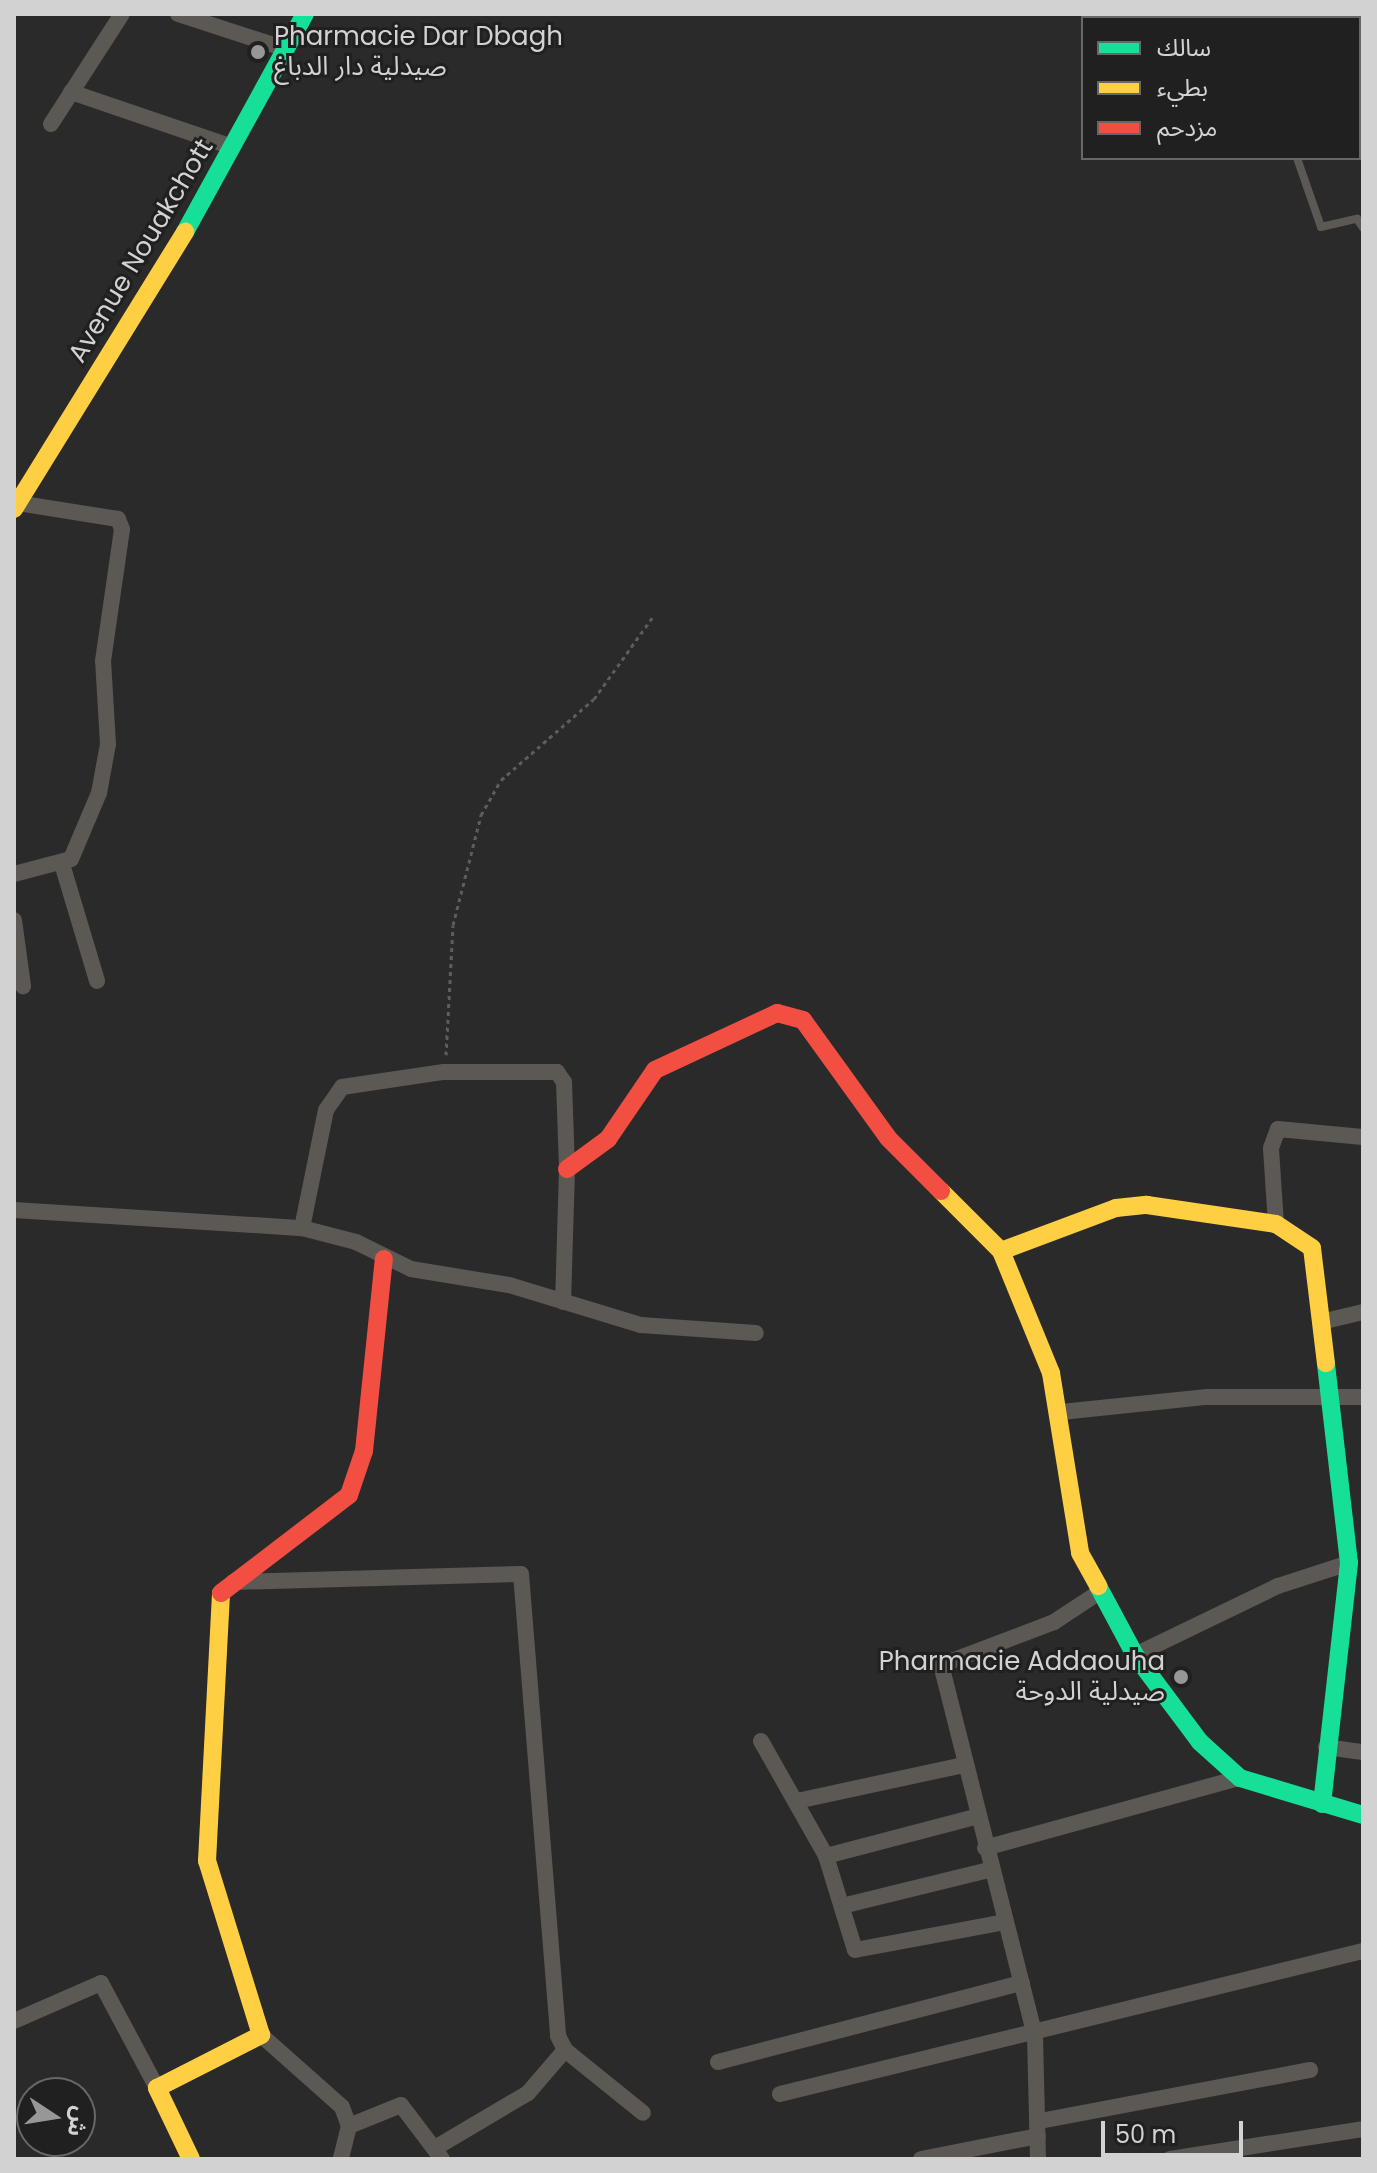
<!DOCTYPE html>
<html>
<head>
<meta charset="utf-8">
<style>
	body { margin:0 }
	#map { position:relative; width:1377px; height:2173px; overflow:hidden; background:#2a2a2a; font-family:Poppins,"Noto Sans Arabic",sans-serif }
	div>[style] { position:absolute }
	[style*='--x'] { left:calc(var(--x)*1px); top:calc(var(--y)*1px); width:calc(var(--w)*1px); rotate:calc(var(--a)*1deg) }
	.path>* { height:3px; margin-top:-1.5px; transform-origin:0; background:repeating-linear-gradient(90deg,#605c5a 0 4px,transparent 0 8px) }
	.lane>* { height:8px; margin:-4px; padding:0 4px; transform-origin:4px; border-radius:4px; background:#5c5853 }
	.street>* { height:16px; margin:-8px; padding:0 8px; transform-origin:8px; border-radius:8px; background:#5c5853 }
	.fast>* { height:18px; margin:-9px; padding:0 9px; transform-origin:9px; border-radius:9px; background:#16e098 }
	.slow>* { height:18px; margin:-9px; padding:0 9px; transform-origin:9px; border-radius:9px; background:#ffcf43 }
	.jam>* { height:18px; margin:-9px; padding:0 9px; transform-origin:9px; border-radius:9px; background:#f24e42 }
	.dots>* { width:22px; height:22px; translate:-50% -50%; box-sizing:border-box; border:4px solid #212021; border-radius:50% }
	span { translate:-50% -50%; white-space:nowrap; text-align:center; line-height:1.15; -webkit-text-stroke:6px #212021; paint-order:stroke }
	.poi-label { font-size:26px; color:#d3d2d3 }
	.left { translate:0 -50%; text-align:left }
	.right { translate:-100% -50%; text-align:right }
	.street-label { font-size:26px; color:#d3d2d3 }
	.frame { position:absolute; inset:0; border:16px solid #d3d2d3; pointer-events:none }
	.legend { position:absolute; left:1081px; top:16px; width:280px; height:144px; box-sizing:border-box; background:#212021; border:2px solid #686768; margin:0; padding:10px 14px; list-style:none; font-size:24px; color:#d3d2d3 }
	.legend li { display:flex; align-items:center; gap:16px; height:40px }
	.legend b { width:40px; border:2px solid #686768 }
	.north { position:absolute; left:16px; top:2077px; width:80px; height:80px; box-sizing:border-box; background:#212021; border:2px solid #686768; border-radius:50%; rotate:102deg; font-size:22px; font-weight:700; line-height:32px; text-align:center; color:#d3d2d3 }
	.north::after { content:''; display:block; margin:auto; width:28px; height:36px; background:#989798; clip-path:polygon(50% 0,100% 100%,50% 72%,0 100%) }
	.scale { position:absolute; left:1101px; top:2121px; width:142px; height:36px; box-sizing:border-box; border:4px solid #d3d2d3; border-top:0; padding-left:10px; font-size:24px; line-height:28px; white-space:nowrap; color:#d3d2d3; -webkit-text-stroke:6px #212021; paint-order:stroke }
</style>
</head>
<body>
<div id="map">
	<div class="path">
		<i style="--x:446;--y:1055;--w:130;--a:-86.9"></i>
		<i style="--x:453;--y:925;--w:114;--a:-75.7"></i>
		<i style="--x:481;--y:815;--w:40;--a:-60.3"></i>
		<i style="--x:501;--y:780;--w:123;--a:-41.1"></i>
		<i style="--x:594;--y:699;--w:100;--a:-54.4"></i>
	</div>
	<div class="lane">
		<i style="--x:1274;--y:14;--w:11;--a:0"></i>
		<i style="--x:1297;--y:158;--w:73;--a:70.8"></i>
		<i style="--x:1321;--y:227;--w:37;--a:-13"></i>
		<i style="--x:1357;--y:219;--w:11;--a:56"></i>
	</div>
	<div class="street">
		<i style="--x:178;--y:14;--w:114;--a:18"></i>
		<i style="--x:71;--y:92;--w:171;--a:18.8"></i>
		<i style="--x:51;--y:124;--w:131;--a:-57.2"></i>
		<i style="--x:62;--y:864;--w:122;--a:73.3"></i>
		<i style="--x:14;--y:874;--w:59;--a:-14.7"></i>
		<i style="--x:71;--y:859;--w:72;--a:-67"></i>
		<i style="--x:99;--y:793;--w:50;--a:-79.6"></i>
		<i style="--x:108;--y:744;--w:83;--a:-93.4"></i>
		<i style="--x:103;--y:661;--w:133;--a:-81.8"></i>
		<i style="--x:122;--y:529;--w:11;--a:-112"></i>
		<i style="--x:118;--y:519;--w:101;--a:-170.9"></i>
		<i style="--x:14;--y:920;--w:67;--a:82.2"></i>
		<i style="--x:14;--y:1210;--w:289;--a:3.6"></i>
		<i style="--x:302;--y:1228;--w:56;--a:14.5"></i>
		<i style="--x:356;--y:1242;--w:61;--a:26.1"></i>
		<i style="--x:411;--y:1269;--w:99;--a:9.3"></i>
		<i style="--x:509;--y:1285;--w:138;--a:16.9"></i>
		<i style="--x:641;--y:1325;--w:115;--a:4"></i>
		<i style="--x:1276;--y:1224;--w:76;--a:-93.8"></i>
		<i style="--x:1271;--y:1148;--w:20;--a:-70"></i>
		<i style="--x:1278;--y:1129;--w:85;--a:5.4"></i>
		<i style="--x:302;--y:1228;--w:120;--a:-78.5"></i>
		<i style="--x:326;--y:1110;--w:28;--a:-55"></i>
		<i style="--x:342;--y:1087;--w:103;--a:-8.4"></i>
		<i style="--x:444;--y:1072;--w:113;--a:0"></i>
		<i style="--x:557;--y:1072;--w:12;--a:55"></i>
		<i style="--x:564;--y:1082;--w:87;--a:88"></i>
		<i style="--x:567;--y:1169;--w:133;--a:91.7"></i>
		<i style="--x:1321;--y:1322;--w:43;--a:-13.4"></i>
		<i style="--x:1061;--y:1412;--w:147;--a:-5.9"></i>
		<i style="--x:1207;--y:1397;--w:156;--a:0"></i>
		<i style="--x:233;--y:1582;--w:288;--a:-1.6"></i>
		<i style="--x:521;--y:1574;--w:463;--a:85.4"></i>
		<i style="--x:558;--y:2036;--w:16;--a:63"></i>
		<i style="--x:565;--y:2050;--w:100;--a:38.9"></i>
		<i style="--x:1135;--y:1655;--w:159;--a:-25.8"></i>
		<i style="--x:1278;--y:1586;--w:75;--a:-17.9"></i>
		<i style="--x:761;--y:1741;--w:132;--a:60.5"></i>
		<i style="--x:826;--y:1856;--w:98;--a:72.9"></i>
		<i style="--x:855;--y:1950;--w:152;--a:-10.6"></i>
		<i style="--x:1326;--y:1747;--w:37;--a:8"></i>
		<i style="--x:797;--y:1801;--w:170;--a:-12.2"></i>
		<i style="--x:985;--y:1848;--w:264;--a:-15.4"></i>
		<i style="--x:826;--y:1856;--w:157;--a:-14.7"></i>
		<i style="--x:846;--y:1905;--w:147;--a:-13.8"></i>
		<i style="--x:14;--y:2021;--w:95;--a:-23.6"></i>
		<i style="--x:101;--y:1983;--w:119;--a:61.9"></i>
		<i style="--x:261;--y:2035;--w:108;--a:41.6"></i>
		<i style="--x:342;--y:2107;--w:20;--a:70"></i>
		<i style="--x:349;--y:2126;--w:34;--a:104"></i>
		<i style="--x:718;--y:2062;--w:314;--a:-14.6"></i>
		<i style="--x:780;--y:2094;--w:600;--a:-13.78"></i>
		<i style="--x:1040;--y:2121;--w:275;--a:-10.7"></i>
		<i style="--x:349;--y:2126;--w:56;--a:-22"></i>
		<i style="--x:401;--y:2105;--w:68;--a:52.8"></i>
		<i style="--x:435;--y:2148;--w:108;--a:-30.6"></i>
		<i style="--x:528;--y:2093;--w:57;--a:-49.3"></i>
		<i style="--x:921;--y:2159;--w:119;--a:-11.1"></i>
		<i style="--x:1038;--y:2159;--w:123;--a:-91.4"></i>
		<i style="--x:1035;--y:2036;--w:383;--a:-104.2"></i>
		<i style="--x:941;--y:1665;--w:121;--a:-20.8"></i>
		<i style="--x:1054;--y:1622;--w:53;--a:-33.4"></i>
		<i style="--x:1170;--y:2159;--w:195;--a:-8.8"></i>
	</div>
	<div class="fast">
		<i style="--x:185;--y:232;--w:249;--a:-61.2"></i>
		<i style="--x:1098;--y:1586;--w:78;--a:61.8"></i>
		<i style="--x:1135;--y:1655;--w:109;--a:53.2"></i>
		<i style="--x:1200;--y:1742;--w:54;--a:42"></i>
		<i style="--x:1240;--y:1778;--w:128;--a:16.7"></i>
		<i style="--x:1322;--y:1804;--w:243;--a:-83.6"></i>
		<i style="--x:1349;--y:1563;--w:201;--a:-96.6"></i>
	</div>
	<div class="slow">
		<i style="--x:14;--y:509;--w:326;--a:-58.3"></i>
		<i style="--x:941;--y:1191;--w:85;--a:45"></i>
		<i style="--x:1001;--y:1251;--w:132;--a:67.7"></i>
		<i style="--x:1051;--y:1373;--w:182;--a:80.8"></i>
		<i style="--x:1080;--y:1553;--w:38;--a:61"></i>
		<i style="--x:1001;--y:1251;--w:123;--a:-20.5"></i>
		<i style="--x:1116;--y:1208;--w:31;--a:-6"></i>
		<i style="--x:1147;--y:1205;--w:130;--a:8.4"></i>
		<i style="--x:1276;--y:1224;--w:43;--a:33.7"></i>
		<i style="--x:1312;--y:1248;--w:116;--a:83.1"></i>
		<i style="--x:191;--y:2159;--w:79;--a:-115.6"></i>
		<i style="--x:157;--y:2088;--w:117;--a:-27"></i>
		<i style="--x:261;--y:2035;--w:182;--a:-107.2"></i>
		<i style="--x:207;--y:1861;--w:268;--a:-87"></i>
	</div>
	<div class="jam">
		<i style="--x:567;--y:1169;--w:51;--a:-36.2"></i>
		<i style="--x:608;--y:1139;--w:83;--a:-55.7"></i>
		<i style="--x:655;--y:1070;--w:135;--a:-25"></i>
		<i style="--x:777;--y:1013;--w:27;--a:15"></i>
		<i style="--x:803;--y:1020;--w:145;--a:54.2"></i>
		<i style="--x:888;--y:1138;--w:75;--a:45"></i>
		<i style="--x:221;--y:1593;--w:161;--a:-37.4"></i>
		<i style="--x:349;--y:1495;--w:46;--a:-71.2"></i>
		<i style="--x:364;--y:1451;--w:193;--a:-84.1"></i>
	</div>
	<div class="dots">
		<i style="left:258px;top:52px;background:#989798"></i>
		<i style="left:1181px;top:1677px;background:#989798"></i>
	</div>
	<div class="poi-label">
		<span class="left" style="left:274px;top:52px">Pharmacie Dar Dbagh<br>صيدلية دار الدباغ</span>
		<span class="right" style="left:1165px;top:1677px">Pharmacie Addaouha<br>صيدلية الدوحة</span>
	</div>
	<div class="street-label">
		<span style="left:141px;top:251px;rotate:-59deg">Avenue Nouakchott</span>
	</div>
	<div class="frame"></div>
	<ul class="legend">
	<li><b style="height:10px;background:#16e098"></b>سالك</li>
	<li><b style="height:10px;background:#ffcf43"></b>بطيء</li>
	<li><b style="height:10px;background:#f24e42"></b>مزدحم</li>
	</ul>
	<div class="north">ش</div>
	<div class="scale">50 m</div>
</div>
</body>
</html>
